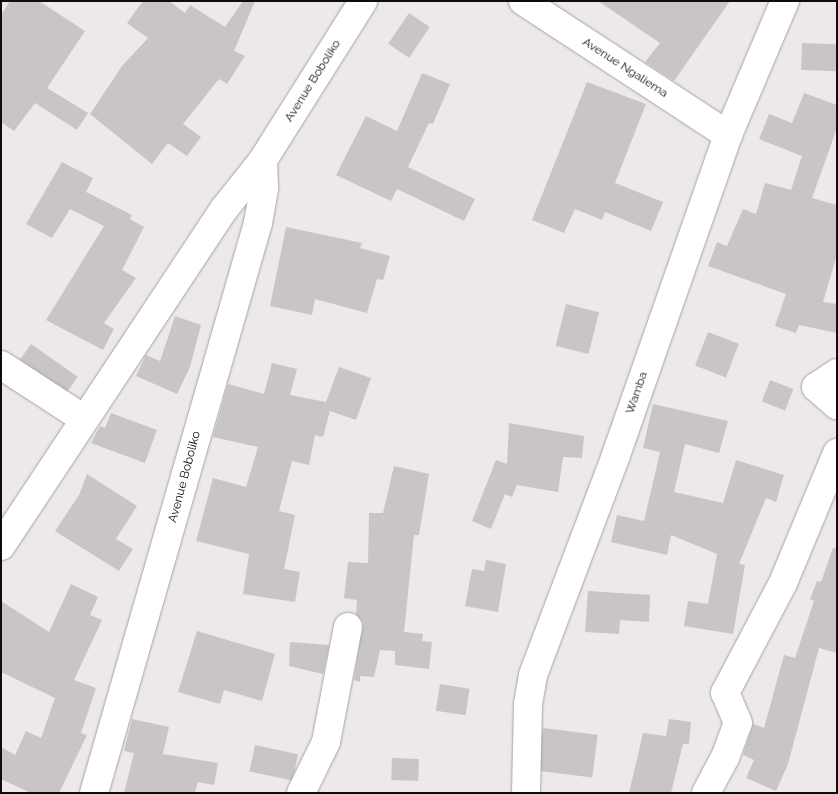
<!DOCTYPE html>
<html>
<head>
<meta charset="utf-8">
<style>
	body { margin:0 }
	#map { position:relative; width:838px; height:794px; overflow:hidden; background:#ede8ec; font-family:Raleway,sans-serif }
	div>[style] { position:absolute }
	[style*='--x'] { left:calc(var(--x)*1px); top:calc(var(--y)*1px); width:calc(var(--w)*1px); rotate:calc(var(--a)*1deg) }
	.building>* { inset:0; background:#c8c4c8; transform-origin:0 0 }
	.roads { filter:drop-shadow(0 0 1px #a5a1a5) drop-shadow(0 0 1px #a5a1a5) }
	.minor>* { height:28px; margin:-14px; padding:0 14px; transform-origin:14px; border-radius:14px; background:#fff }
	span { translate:-50% -50%; white-space:nowrap; text-align:center; line-height:1.15; -webkit-text-stroke:5px #fff; paint-order:stroke }
	.street-label { font-size:12px; color:#0e0d0e }
	.frame { position:absolute; inset:0; border:2px solid #0e0d0e; pointer-events:none }
</style>
</head>
<body>
<div id="map">
	<div class="building">
		<i style="clip-path:polygon(10px 1px,39px 1px,85px 31px,47px 88px,88px 113px,77px 130px,35px 103px,14px 131px,1px 122px,1px 15px)"></i>
		<i style="clip-path:polygon(143px 1px,169px 1px,185px 13px,190px 5px,225px 27px,243px 1px,255px 1px,234px 51px,245px 56px,227px 84px,219px 79px,183px 124px,201px 137px,187px 156px,168px 143px,152px 164px,90px 114px,122px 66px,148px 38px,127px 23px)"></i>
		<i style="clip-path:polygon(598px 1px,730px 1px,674px 81px,645px 62px,660px 43px)"></i>
		<i style="left:409px;top:13px;width:25px;height:37px;rotate:34deg"></i>
		<i style="left:802px;top:43px;width:35px;height:27px;rotate:2deg"></i>
		<i style="clip-path:polygon(422px 73px,450px 84px,433px 124px,429px 123px,408px 167px,475px 199px,464px 221px,397px 189px,391px 201px,336px 175px,366px 116px,397px 131px)"></i>
		<i style="clip-path:polygon(587px 82px,646px 104px,615px 183px,663px 202px,651px 231px,605px 212px,602px 220px,575px 209px,564px 233px,532px 220px)"></i>
		<i style="clip-path:polygon(804px 93px,837px 105px,837px 128px,812px 198px,837px 205px,837px 255px,823px 302px,837px 304px,837px 333px,799px 325px,796px 333px,775px 326px,786px 294px,708px 266px,717px 242px,727px 246px,743px 209px,756px 214px,765px 183px,791px 190px,802px 156px,759px 139px,769px 114px,792px 123px)"></i>
		<i style="clip-path:polygon(62px 162px,93px 178px,86px 192px,132px 215px,130px 219px,144px 227px,122px 270px,136px 278px,104px 323px,114px 329px,103px 350px,46px 320px,104px 226px,70px 209px,52px 238px,26px 224px)"></i>
		<i style="clip-path:polygon(286px 227px,362px 243px,360px 248px,390px 256px,383px 280px,377px 279px,367px 313px,315px 299px,312px 315px,270px 306px)"></i>
		<i style="left:566px;top:304px;width:34px;height:43px;rotate:14deg"></i>
		<i style="clip-path:polygon(175px 316px,201px 325px,190px 367px,177px 394px,136px 376px,146px 355px,160px 361px)"></i>
		<i style="left:708px;top:332px;width:33px;height:36px;rotate:21deg"></i>
		<i style="left:31px;top:344px;width:57px;height:19px;rotate:35deg"></i>
		<i style="clip-path:polygon(272px 363px,297px 369px,290px 395px,326px 402px,339px 367px,371px 378px,356px 420px,330px 411px,323px 437px,315px 435px,309px 465px,292px 461px,279px 511px,295px 515px,284px 569px,300px 572px,295px 602px,243px 594px,249px 554px,196px 541px,213px 478px,246px 487px,258px 447px,213px 437px,228px 384px,264px 394px)"></i>
		<i style="left:770px;top:380px;width:25px;height:23px;rotate:21deg"></i>
		<i style="clip-path:polygon(653px 404px,728px 421px,719px 453px,685px 444px,674px 492px,723px 503px,736px 460px,784px 475px,776px 502px,766px 498px,739px 564px,745px 565px,733px 634px,684px 626px,688px 601px,708px 604px,717px 554px,671px 535px,667px 555px,611px 542px,617px 515px,644px 521px,660px 452px,643px 448px)"></i>
		<i style="clip-path:polygon(111px 413px,157px 430px,145px 463px,91px 443px,100px 426px,105px 428px)"></i>
		<i style="clip-path:polygon(509px 423px,584px 436px,582px 458px,563px 457px,558px 492px,517px 485px,512px 497px,505px 494px,491px 529px,472px 521px,496px 460px,507px 464px)"></i>
		<i style="clip-path:polygon(394px 466px,429px 474px,419px 535px,414px 535px,404px 632px,423px 634px,422px 641px,432px 642px,429px 669px,395px 665px,395px 651px,380px 650px,374px 677px,360px 676px,360px 682px,354px 680px,363px 622px,356px 614px,357px 600px,344px 598px,348px 562px,368px 563px,369px 513px,383px 513px)"></i>
		<i style="clip-path:polygon(87px 474px,137px 506px,116px 539px,133px 549px,119px 571px,55px 531px,79px 495px)"></i>
		<i style="clip-path:polygon(833px 548px,837px 548px,837px 653px,819px 648px,788px 764px,776px 791px,746px 778px,754px 760px,743px 755px,753px 724px,764px 728px,784px 655px,795px 658px,814px 601px,810px 599px,817px 581px,821px 582px)"></i>
		<i style="clip-path:polygon(486px 560px,506px 564px,498px 612px,465px 606px,472px 569px,484px 571px)"></i>
		<i style="clip-path:polygon(71px 584px,98px 597px,90px 615px,102px 620px,74px 680px,96px 688px,81px 733px,87px 735px,59px 793px,31px 793px,1px 779px,1px 747px,15px 755px,26px 731px,41px 738px,55px 698px,1px 672px,1px 601px,49px 632px)"></i>
		<i style="clip-path:polygon(588px 591px,650px 595px,649px 622px,620px 620px,619px 634px,585px 632px)"></i>
		<i style="clip-path:polygon(197px 631px,275px 654px,262px 701px,224px 690px,220px 704px,178px 692px)"></i>
		<i style="clip-path:polygon(290px 642px,329px 645px,323px 674px,289px 666px)"></i>
		<i style="left:440px;top:684px;width:30px;height:27px;rotate:9deg"></i>
		<i style="clip-path:polygon(132px 719px,169px 727px,163px 754px,218px 763px,214px 785px,198px 782px,195px 793px,124px 793px,134px 753px,124px 751px)"></i>
		<i style="clip-path:polygon(669px 719px,691px 722px,689px 744px,683px 744px,671px 793px,629px 793px,643px 733px,666px 736px)"></i>
		<i style="left:543px;top:728px;width:55px;height:43px;rotate:7deg"></i>
		<i style="left:255px;top:745px;width:44px;height:27px;rotate:12deg"></i>
		<i style="left:392px;top:758px;width:27px;height:22px;rotate:2deg"></i>
	</div>
	<div class="roads">
		<div class="minor">
			<i style="--x:523;--y:1;--w:245;--a:33.2"></i>
			<i style="--x:1;--y:365;--w:99;--a:33"></i>
			<i style="--x:837;--y:373;--w:25;--a:146"></i>
			<i style="--x:816;--y:387;--w:28;--a:41"></i>
			<i style="--x:1;--y:546;--w:405;--a:-56.5"></i>
			<i style="--x:225;--y:208;--w:61;--a:-51.6"></i>
			<i style="--x:263;--y:160;--w:188;--a:-57.8"></i>
			<i style="--x:94;--y:793;--w:593;--a:-73.95"></i>
			<i style="--x:258;--y:223;--w:36;--a:-80"></i>
			<i style="--x:264;--y:188;--w:28;--a:-92"></i>
			<i style="--x:301;--y:793;--w:57;--a:-63.9"></i>
			<i style="--x:326;--y:742;--w:117;--a:-79.2"></i>
			<i style="--x:526;--y:793;--w:89;--a:-88.7"></i>
			<i style="--x:528;--y:704;--w:29;--a:-80"></i>
			<i style="--x:533;--y:675;--w:235;--a:-69.3"></i>
			<i style="--x:616;--y:455;--w:339;--a:-70.7"></i>
			<i style="--x:728;--y:135;--w:146;--a:-67"></i>
			<i style="--x:706;--y:793;--w:40;--a:-62"></i>
			<i style="--x:725;--y:758;--w:37;--a:-70"></i>
			<i style="--x:738;--y:723;--w:33;--a:-113"></i>
			<i style="--x:725;--y:693;--w:124;--a:-62.2"></i>
			<i style="--x:783;--y:583;--w:141;--a:-67.4"></i>
		</div>
	</div>
	<div class="street-label">
		<span style="left:625px;top:68px;rotate:33deg">Avenue Ngaliema</span>
		<span style="left:313px;top:81px;rotate:-58deg">Avenue Boboliko</span>
		<span style="left:637px;top:393px;rotate:-71deg">Wamba</span>
		<span style="left:185px;top:477px;rotate:-75deg">Avenue Boboliko</span>
	</div>
	<div class="frame"></div>
</div>
</body>
</html>
